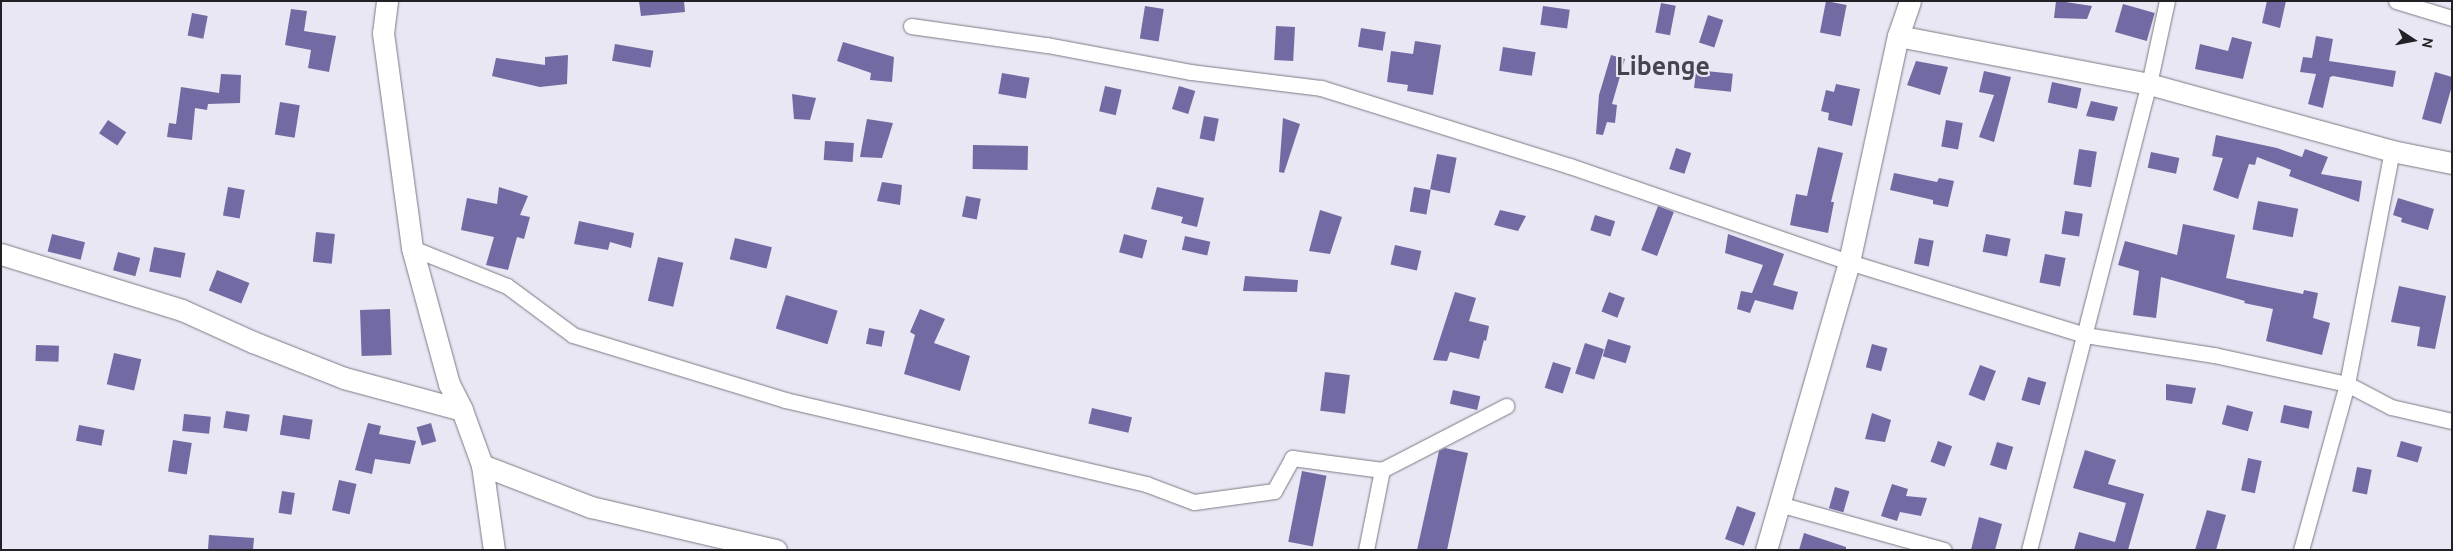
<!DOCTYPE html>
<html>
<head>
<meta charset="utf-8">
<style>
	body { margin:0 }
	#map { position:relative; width:2453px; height:551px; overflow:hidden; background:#e8e7f3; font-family:Ubuntu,sans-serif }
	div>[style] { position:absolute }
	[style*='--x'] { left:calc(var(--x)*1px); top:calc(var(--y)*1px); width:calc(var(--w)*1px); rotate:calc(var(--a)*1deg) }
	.building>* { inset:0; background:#726aa3; transform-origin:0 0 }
	.roads { filter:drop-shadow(0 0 1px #7b7a85) drop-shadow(0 0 1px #7b7a85) }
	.street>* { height:15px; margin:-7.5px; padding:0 7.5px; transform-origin:7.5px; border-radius:7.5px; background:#fff }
	.secondary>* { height:21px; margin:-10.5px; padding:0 10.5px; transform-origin:10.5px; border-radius:10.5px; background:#fff }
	span { translate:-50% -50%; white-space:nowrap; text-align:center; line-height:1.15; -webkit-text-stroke:4px #e8e7f3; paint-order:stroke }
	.town-label { font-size:25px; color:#45444e; font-weight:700 }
	.frame { position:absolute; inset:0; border:2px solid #222226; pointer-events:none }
	.north { position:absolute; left:2388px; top:15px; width:50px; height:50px; -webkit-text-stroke:4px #e8e7f3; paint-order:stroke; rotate:101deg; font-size:14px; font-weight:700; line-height:20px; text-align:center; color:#222226 }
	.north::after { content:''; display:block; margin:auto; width:18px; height:22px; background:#222226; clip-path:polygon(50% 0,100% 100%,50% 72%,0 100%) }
</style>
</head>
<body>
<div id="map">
	<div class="building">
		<i style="clip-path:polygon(639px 1px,684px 1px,685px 12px,641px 16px)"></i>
		<i style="left:1826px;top:1px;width:21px;height:32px;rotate:11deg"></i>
		<i style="clip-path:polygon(2056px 1px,2059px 1px,2092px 6px,2087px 19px,2054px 18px)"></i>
		<i style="clip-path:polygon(2267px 1px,2286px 1px,2280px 28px,2262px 23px)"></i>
		<i style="left:1661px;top:3px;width:15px;height:30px;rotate:11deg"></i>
		<i style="left:2123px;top:4px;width:33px;height:29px;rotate:16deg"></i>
		<i style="left:1145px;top:6px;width:19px;height:33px;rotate:9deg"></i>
		<i style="left:1543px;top:6px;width:27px;height:19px;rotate:8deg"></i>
		<i style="clip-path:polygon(291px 9px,307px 11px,304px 31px,336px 36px,329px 72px,308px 68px,311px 50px,285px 45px)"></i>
		<i style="left:192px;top:13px;width:16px;height:23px;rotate:11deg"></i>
		<i style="left:1708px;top:15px;width:16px;height:29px;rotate:18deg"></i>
		<i style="left:1276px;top:26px;width:19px;height:34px;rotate:3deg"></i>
		<i style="left:1361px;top:28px;width:25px;height:19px;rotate:9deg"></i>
		<i style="clip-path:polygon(2316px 36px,2333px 39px,2329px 61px,2396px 71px,2393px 87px,2333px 76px,2330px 77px,2323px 108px,2308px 104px,2316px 74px,2300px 72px,2303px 57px,2312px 58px)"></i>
		<i style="clip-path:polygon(2232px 37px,2252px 42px,2243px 79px,2195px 69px,2200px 44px,2228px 51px)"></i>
		<i style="clip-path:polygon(1415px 41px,1441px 45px,1433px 95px,1407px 91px,1408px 85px,1387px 82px,1391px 51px,1413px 54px)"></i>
		<i style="clip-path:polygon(843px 42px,894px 57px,892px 82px,870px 80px,871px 73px,837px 61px)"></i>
		<i style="left:615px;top:44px;width:39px;height:17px;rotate:10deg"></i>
		<i style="left:1503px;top:47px;width:33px;height:24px;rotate:9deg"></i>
		<i style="clip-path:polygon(568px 55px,567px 84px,540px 87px,492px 76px,496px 58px,545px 65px,545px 57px)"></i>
		<i style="clip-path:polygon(1611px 55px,1625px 59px,1612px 104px,1617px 105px,1615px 123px,1607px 122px,1603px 135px,1596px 134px,1599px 95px)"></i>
		<i style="clip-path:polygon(1916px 61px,1948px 67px,1940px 95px,1907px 85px)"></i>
		<i style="left:1696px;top:70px;width:37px;height:18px;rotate:6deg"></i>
		<i style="clip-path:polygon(1984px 71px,2011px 77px,1994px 142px,1979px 137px,1994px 95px,1979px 92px)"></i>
		<i style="clip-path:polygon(2435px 72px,2452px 77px,2452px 86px,2441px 124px,2422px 119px)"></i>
		<i style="left:1002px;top:73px;width:28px;height:21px;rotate:10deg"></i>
		<i style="clip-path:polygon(221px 74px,241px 75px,240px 103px,208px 104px,207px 110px,195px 108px,192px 140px,167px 137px,169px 123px,176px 124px,181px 87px,219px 93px)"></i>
		<i style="left:2052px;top:82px;width:30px;height:21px;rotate:12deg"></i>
		<i style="clip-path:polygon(1836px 84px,1860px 89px,1852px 126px,1828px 120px,1829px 113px,1821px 111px,1826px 90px,1834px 92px)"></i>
		<i style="left:1105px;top:86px;width:17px;height:26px;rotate:13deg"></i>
		<i style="left:1179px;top:86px;width:17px;height:24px;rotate:17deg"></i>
		<i style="clip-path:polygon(792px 94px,816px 98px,810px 120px,794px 119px)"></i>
		<i style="clip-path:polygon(2091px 101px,2118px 107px,2114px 121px,2086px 116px)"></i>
		<i style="left:280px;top:102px;width:20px;height:33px;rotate:9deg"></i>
		<i style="left:1204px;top:116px;width:15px;height:23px;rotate:11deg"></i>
		<i style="clip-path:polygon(1283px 118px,1300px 124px,1284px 173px,1279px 172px)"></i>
		<i style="clip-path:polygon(867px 119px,893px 123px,882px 158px,860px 157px)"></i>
		<i style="left:108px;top:120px;width:22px;height:16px;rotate:34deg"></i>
		<i style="left:1946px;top:120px;width:17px;height:27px;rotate:10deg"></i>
		<i style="clip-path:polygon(2216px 135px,2277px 148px,2302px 157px,2305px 149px,2328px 157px,2321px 174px,2362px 181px,2359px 202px,2289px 176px,2291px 170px,2257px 157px,2255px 165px,2249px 164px,2238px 199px,2213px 190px,2223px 158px,2212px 156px)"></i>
		<i style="left:825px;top:141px;width:29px;height:19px;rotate:4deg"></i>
		<i style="left:973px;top:145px;width:55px;height:24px;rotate:1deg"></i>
		<i style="clip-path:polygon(1818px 147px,1843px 153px,1831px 202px,1834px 202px,1828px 233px,1790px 225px,1796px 194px,1807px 196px)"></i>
		<i style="left:1676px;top:148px;width:16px;height:22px;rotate:18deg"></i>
		<i style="left:2079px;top:149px;width:18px;height:36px;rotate:9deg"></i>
		<i style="left:2151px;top:152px;width:29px;height:16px;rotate:12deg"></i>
		<i style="left:1437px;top:154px;width:20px;height:36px;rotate:11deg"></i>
		<i style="clip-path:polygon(1894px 173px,1937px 182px,1939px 178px,1954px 181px,1948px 207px,1933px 204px,1933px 200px,1890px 190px)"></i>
		<i style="clip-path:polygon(882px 182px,902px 185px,900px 205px,877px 201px)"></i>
		<i style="left:228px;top:187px;width:17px;height:29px;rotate:10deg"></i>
		<i style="clip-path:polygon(499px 187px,528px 196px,520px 215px,530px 217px,524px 239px,517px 237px,508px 270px,486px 265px,494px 237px,461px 230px,467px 198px,497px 204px)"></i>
		<i style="clip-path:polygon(1157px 187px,1204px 198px,1197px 227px,1181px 223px,1183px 217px,1151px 209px)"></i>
		<i style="left:1414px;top:187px;width:17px;height:25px;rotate:10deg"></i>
		<i style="left:966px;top:196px;width:15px;height:21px;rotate:11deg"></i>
		<i style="clip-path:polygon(2398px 198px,2434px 209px,2428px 230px,2401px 222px,2402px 218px,2393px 215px)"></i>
		<i style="left:2258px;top:201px;width:41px;height:29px;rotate:11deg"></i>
		<i style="left:1658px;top:206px;width:17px;height:47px;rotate:21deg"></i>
		<i style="clip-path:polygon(1320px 210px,1342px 217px,1330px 254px,1309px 251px)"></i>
		<i style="clip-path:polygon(1500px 210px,1526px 216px,1518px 231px,1494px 225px)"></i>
		<i style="left:2065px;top:211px;width:18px;height:23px;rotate:9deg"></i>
		<i style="left:1595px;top:215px;width:21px;height:16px;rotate:17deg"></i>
		<i style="clip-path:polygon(579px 221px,634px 233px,631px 248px,610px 242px,608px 250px,574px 244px)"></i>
		<i style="clip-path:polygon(2183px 224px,2235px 235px,2226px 278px,2303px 294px,2304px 290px,2318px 293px,2313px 318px,2330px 323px,2322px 355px,2266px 341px,2273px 309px,2244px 303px,2245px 301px,2161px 277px,2156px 318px,2133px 315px,2139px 271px,2118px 265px,2125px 241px,2177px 255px)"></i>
		<i style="left:316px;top:232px;width:19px;height:30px;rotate:6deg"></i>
		<i style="left:52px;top:234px;width:34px;height:18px;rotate:14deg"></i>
		<i style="left:1124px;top:234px;width:24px;height:19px;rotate:15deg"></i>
		<i style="clip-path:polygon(1728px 234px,1784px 254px,1773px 285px,1798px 292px,1793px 310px,1755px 300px,1750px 313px,1737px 309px,1741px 291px,1752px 293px,1763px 265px,1725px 253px)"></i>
		<i style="left:1986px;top:234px;width:25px;height:18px;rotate:11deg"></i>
		<i style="left:1185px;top:236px;width:26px;height:14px;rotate:13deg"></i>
		<i style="left:735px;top:238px;width:38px;height:22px;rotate:14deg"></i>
		<i style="left:1919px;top:238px;width:15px;height:26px;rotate:11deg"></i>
		<i style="left:1395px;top:245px;width:27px;height:20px;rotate:13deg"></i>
		<i style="left:154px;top:247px;width:32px;height:25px;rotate:11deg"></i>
		<i style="left:118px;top:252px;width:23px;height:19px;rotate:15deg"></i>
		<i style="left:2045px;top:254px;width:21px;height:29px;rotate:11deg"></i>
		<i style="left:658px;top:257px;width:26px;height:45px;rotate:13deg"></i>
		<i style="left:217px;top:270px;width:35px;height:22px;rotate:22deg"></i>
		<i style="clip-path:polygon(1245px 276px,1298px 280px,1297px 292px,1243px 291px)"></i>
		<i style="clip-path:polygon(2399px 286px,2446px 296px,2435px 349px,2417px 346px,2420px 327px,2391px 322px)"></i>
		<i style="clip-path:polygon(1455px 292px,1476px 298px,1469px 321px,1489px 326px,1486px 341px,1484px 340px,1479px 359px,1450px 352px,1447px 361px,1433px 360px)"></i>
		<i style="left:1609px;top:292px;width:17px;height:21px;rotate:21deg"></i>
		<i style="left:786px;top:295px;width:54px;height:35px;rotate:17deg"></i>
		<i style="left:390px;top:309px;width:46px;height:30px;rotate:88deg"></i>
		<i style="clip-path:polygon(920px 309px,945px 319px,934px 343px,970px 356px,960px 391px,904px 374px,915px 335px,910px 332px)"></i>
		<i style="left:869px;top:328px;width:16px;height:16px;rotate:11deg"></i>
		<i style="left:1608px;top:339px;width:24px;height:18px;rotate:17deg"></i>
		<i style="left:1585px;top:343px;width:20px;height:32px;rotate:18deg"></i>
		<i style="left:1872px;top:344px;width:16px;height:24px;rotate:15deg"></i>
		<i style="left:36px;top:345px;width:23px;height:16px;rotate:2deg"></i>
		<i style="left:114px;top:353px;width:28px;height:32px;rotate:13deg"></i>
		<i style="left:1553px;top:362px;width:19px;height:27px;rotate:18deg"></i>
		<i style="left:1980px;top:365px;width:17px;height:32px;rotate:21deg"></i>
		<i style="left:1325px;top:372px;width:25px;height:39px;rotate:7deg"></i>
		<i style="left:2028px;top:377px;width:19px;height:24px;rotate:16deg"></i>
		<i style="clip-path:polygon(2166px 384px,2196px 388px,2192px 404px,2166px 400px)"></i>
		<i style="left:1453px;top:390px;width:28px;height:14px;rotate:13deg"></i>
		<i style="left:2227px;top:405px;width:27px;height:20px;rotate:15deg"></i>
		<i style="left:2284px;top:405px;width:29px;height:18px;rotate:12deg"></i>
		<i style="left:1092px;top:408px;width:41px;height:16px;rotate:13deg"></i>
		<i style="left:226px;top:411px;width:24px;height:17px;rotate:9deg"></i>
		<i style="clip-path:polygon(1872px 413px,1891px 420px,1885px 442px,1865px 439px)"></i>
		<i style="left:184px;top:414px;width:27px;height:17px;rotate:6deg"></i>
		<i style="left:283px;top:415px;width:30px;height:20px;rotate:9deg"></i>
		<i style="clip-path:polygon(368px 423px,381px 426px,379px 434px,416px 441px,410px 464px,375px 459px,372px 474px,355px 470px)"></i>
		<i style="left:431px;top:423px;width:19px;height:15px;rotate:74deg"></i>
		<i style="left:79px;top:425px;width:26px;height:16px;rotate:11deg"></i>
		<i style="left:173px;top:440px;width:19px;height:32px;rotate:9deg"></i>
		<i style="left:1938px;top:441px;width:15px;height:22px;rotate:20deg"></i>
		<i style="left:2401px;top:441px;width:22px;height:16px;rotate:16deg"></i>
		<i style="left:1997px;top:442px;width:17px;height:24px;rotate:17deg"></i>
		<i style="clip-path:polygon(1445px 448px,1468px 453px,1447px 550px,1417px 550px,1439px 451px)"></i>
		<i style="clip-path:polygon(2085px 450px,2116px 460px,2108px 484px,2144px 494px,2128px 550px,2074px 550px,2079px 532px,2115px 542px,2126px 503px,2073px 488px)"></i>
		<i style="left:2248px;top:458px;width:14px;height:33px;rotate:12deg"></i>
		<i style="left:2357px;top:467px;width:15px;height:25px;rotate:11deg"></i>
		<i style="left:1302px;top:471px;width:25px;height:72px;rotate:11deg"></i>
		<i style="left:339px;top:480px;width:18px;height:31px;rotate:13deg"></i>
		<i style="clip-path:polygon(1892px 484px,1908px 489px,1906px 496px,1927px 498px,1921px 516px,1900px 512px,1897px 521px,1881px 516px)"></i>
		<i style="left:1835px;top:487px;width:15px;height:22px;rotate:16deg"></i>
		<i style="left:282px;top:491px;width:13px;height:22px;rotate:9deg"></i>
		<i style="left:1737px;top:506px;width:20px;height:35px;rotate:20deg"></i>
		<i style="clip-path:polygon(2207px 510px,2226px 515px,2216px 550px,2195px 550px)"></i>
		<i style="clip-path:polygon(1979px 517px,2002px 524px,1995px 550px,1971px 550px)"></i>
		<i style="clip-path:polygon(1804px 533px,1846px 547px,1846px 550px,1799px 550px)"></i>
		<i style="clip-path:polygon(209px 535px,254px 538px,253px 550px,208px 550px)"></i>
	</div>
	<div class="roads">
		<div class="street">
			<i style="--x:2396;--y:1;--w:59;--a:16.9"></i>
			<i style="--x:911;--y:26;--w:137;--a:8"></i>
			<i style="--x:1047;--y:45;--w:147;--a:10.6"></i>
			<i style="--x:1191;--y:72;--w:131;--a:7"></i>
			<i style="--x:1321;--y:88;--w:261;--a:17.4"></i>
			<i style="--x:1570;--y:166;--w:295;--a:19"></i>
			<i style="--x:1849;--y:262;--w:247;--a:17.2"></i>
			<i style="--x:2085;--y:335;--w:131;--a:8.8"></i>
			<i style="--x:2214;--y:355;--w:136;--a:12.3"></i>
			<i style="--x:2347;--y:384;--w:50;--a:27.6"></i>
			<i style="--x:2391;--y:407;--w:63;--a:12.9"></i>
			<i style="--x:412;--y:248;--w:102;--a:21.8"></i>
			<i style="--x:507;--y:286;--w:82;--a:36.6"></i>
			<i style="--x:573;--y:335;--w:222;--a:17"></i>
			<i style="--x:785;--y:400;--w:371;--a:13.1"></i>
			<i style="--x:1146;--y:484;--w:51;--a:20.6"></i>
			<i style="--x:1194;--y:502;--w:81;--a:-7.8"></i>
			<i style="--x:1274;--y:491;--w:38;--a:-61"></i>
			<i style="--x:1292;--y:458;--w:91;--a:7.6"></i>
			<i style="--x:1382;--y:470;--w:140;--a:-27.3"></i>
			<i style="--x:1779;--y:504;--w:171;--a:15.6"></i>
			<i style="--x:1366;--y:550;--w:82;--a:-78.7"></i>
			<i style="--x:2029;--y:550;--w:481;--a:-75.6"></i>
			<i style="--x:2149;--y:84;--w:85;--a:-77.8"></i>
			<i style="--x:2301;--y:550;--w:172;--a:-74.5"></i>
			<i style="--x:2347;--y:384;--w:237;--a:-79.1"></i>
		</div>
		<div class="secondary">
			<i style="--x:387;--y:1;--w:32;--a:97"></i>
			<i style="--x:383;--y:33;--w:217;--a:82.3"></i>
			<i style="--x:412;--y:248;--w:141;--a:74.8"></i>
			<i style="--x:449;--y:384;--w:29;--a:63"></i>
			<i style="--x:462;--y:410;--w:59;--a:70"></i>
			<i style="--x:482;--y:465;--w:86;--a:82"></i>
			<i style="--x:1898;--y:36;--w:256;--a:10.8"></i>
			<i style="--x:2149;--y:84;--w:252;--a:15.4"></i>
			<i style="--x:2392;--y:151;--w:61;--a:11.3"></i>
			<i style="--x:1;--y:254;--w:189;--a:17.2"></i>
			<i style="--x:182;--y:310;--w:78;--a:24.3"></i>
			<i style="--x:253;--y:342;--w:98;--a:21.6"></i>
			<i style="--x:344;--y:378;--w:122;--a:15.2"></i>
			<i style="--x:482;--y:465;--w:117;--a:21.1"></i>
			<i style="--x:591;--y:507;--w:190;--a:13.1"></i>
			<i style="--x:1766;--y:550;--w:300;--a:-73.9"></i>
			<i style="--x:1849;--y:262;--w:231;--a:-77.8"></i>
			<i style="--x:1898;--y:36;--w:37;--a:-71"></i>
		</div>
	</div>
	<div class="town-label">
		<span style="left:1663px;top:66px">Libenge</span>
	</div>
	<div class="frame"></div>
	<div class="north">N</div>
</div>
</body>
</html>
